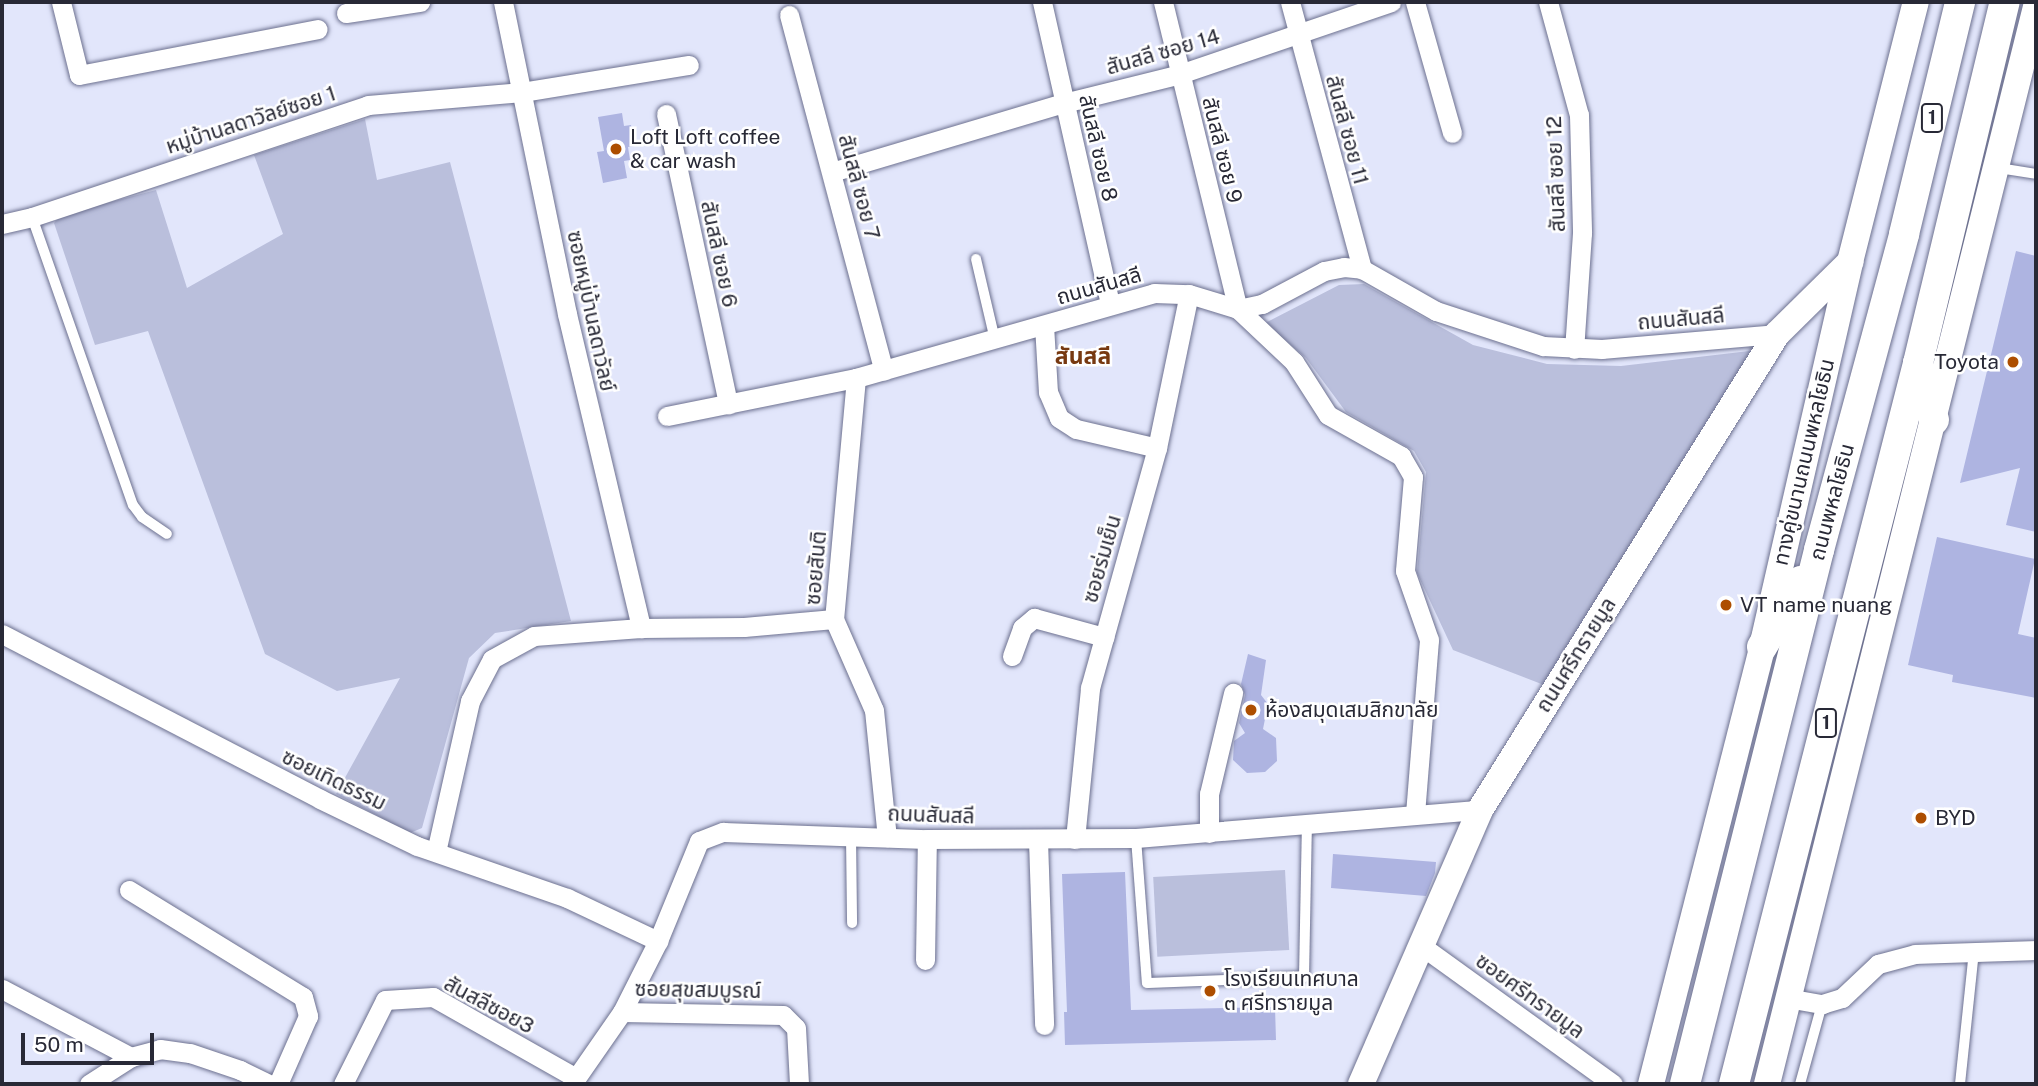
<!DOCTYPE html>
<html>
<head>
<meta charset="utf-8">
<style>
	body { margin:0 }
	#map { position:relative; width:2038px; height:1086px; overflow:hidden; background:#e2e6fb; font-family:"Public Sans","Noto Sans Thai",sans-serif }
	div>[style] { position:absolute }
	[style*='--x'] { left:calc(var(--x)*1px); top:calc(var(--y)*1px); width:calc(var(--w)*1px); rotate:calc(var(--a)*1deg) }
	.green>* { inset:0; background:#babfdc; transform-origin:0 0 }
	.building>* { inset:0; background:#aeb4e1 }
	.roads { filter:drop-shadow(0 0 2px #6c708f) drop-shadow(0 0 2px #6c708f) }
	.lane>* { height:10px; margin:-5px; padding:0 5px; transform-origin:5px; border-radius:5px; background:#fff }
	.street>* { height:19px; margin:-9.5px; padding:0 9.5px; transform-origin:9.5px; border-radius:9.5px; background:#fff }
	.secondary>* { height:26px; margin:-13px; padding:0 13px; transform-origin:13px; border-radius:13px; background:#fff }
	.primary>* { height:30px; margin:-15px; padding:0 15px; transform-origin:15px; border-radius:15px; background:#fff }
	.dots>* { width:19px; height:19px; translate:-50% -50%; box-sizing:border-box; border:4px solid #fff; border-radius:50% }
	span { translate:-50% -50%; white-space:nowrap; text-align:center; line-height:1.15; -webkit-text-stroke:5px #fff; paint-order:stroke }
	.shield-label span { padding:2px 5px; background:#fff; border:2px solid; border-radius:5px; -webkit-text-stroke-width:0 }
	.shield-label { font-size:19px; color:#282936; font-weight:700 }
	.street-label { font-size:21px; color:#282936 }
	.poi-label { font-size:21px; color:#282936 }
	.left { translate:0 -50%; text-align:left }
	.right { translate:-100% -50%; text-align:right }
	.neighbourhood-label { font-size:23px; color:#773911; font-weight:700 }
	.frame { position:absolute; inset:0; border:4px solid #282936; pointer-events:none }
	.scale { position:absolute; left:21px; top:1033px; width:133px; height:32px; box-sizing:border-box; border:4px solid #282936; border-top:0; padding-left:9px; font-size:21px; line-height:24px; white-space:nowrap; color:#282936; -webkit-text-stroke:5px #fff; paint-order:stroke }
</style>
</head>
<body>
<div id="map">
	<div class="green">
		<i style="clip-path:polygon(365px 119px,377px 180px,450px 162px,571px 621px,495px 633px,469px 658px,422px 828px,410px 833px,336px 794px,400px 678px,337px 691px,265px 654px,148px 331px,95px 345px,54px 223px,61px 215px,156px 190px,187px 288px,283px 234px,254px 155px)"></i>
		<i style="clip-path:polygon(1364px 284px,1473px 345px,1547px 364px,1621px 366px,1758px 350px,1544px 685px,1453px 650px,1417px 573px,1426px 472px,1414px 451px,1346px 412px,1306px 358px,1265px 323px,1339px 285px)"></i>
		<i style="left:1285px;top:870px;width:80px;height:132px;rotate:87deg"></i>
	</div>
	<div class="building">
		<i style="clip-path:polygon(622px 113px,624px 126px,631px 125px,635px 146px,628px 147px,630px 160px,624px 161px,627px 178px,603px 183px,597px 152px,604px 151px,598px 117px)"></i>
		<i style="clip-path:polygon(2016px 251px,2036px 256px,2036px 532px,2006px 525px,2020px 468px,1960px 483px)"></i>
		<i style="clip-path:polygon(1937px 537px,2035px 559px,2018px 634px,2036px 638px,2036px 698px,1952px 682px,1953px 675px,1908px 665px)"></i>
		<i style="clip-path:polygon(1248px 654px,1266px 660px,1261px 695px,1268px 704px,1263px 729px,1276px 738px,1277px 761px,1265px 772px,1247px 773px,1233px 760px,1234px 741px,1245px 733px,1239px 723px,1245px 695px,1241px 684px)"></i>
		<i style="clip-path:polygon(1333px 854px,1436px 862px,1435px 873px,1426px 896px,1331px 888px)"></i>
		<i style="clip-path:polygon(1125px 872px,1131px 1010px,1275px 1007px,1276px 1040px,1065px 1045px,1064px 1012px,1067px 1012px,1062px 874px)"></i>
	</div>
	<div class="roads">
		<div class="lane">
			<i style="--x:1999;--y:168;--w:37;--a:9"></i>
			<i style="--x:32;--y:217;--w:305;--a:70.7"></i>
			<i style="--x:133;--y:505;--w:15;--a:53"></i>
			<i style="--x:142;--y:517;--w:30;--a:34"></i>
			<i style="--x:976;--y:259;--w:83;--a:76.8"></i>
			<i style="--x:851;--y:836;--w:87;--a:89.3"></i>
			<i style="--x:1136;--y:838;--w:145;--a:85.7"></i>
			<i style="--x:1147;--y:983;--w:157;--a:-2.2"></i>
			<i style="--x:1304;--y:977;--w:151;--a:-88.9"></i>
			<i style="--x:1800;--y:1084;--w:83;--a:-74.6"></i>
			<i style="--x:1960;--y:1084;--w:134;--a:-84"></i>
		</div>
		<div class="street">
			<i style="--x:61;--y:2;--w:75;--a:76.1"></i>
			<i style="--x:79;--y:75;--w:243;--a:-10.9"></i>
			<i style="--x:503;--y:2;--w:318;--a:78.4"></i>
			<i style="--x:567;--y:314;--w:323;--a:76.7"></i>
			<i style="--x:1042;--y:2;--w:310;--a:77.3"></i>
			<i style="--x:1163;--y:2;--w:316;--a:76.3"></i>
			<i style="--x:1238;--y:309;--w:77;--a:43.4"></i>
			<i style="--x:1294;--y:362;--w:63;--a:57.3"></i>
			<i style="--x:1328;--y:415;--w:84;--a:29.3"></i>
			<i style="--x:1401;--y:456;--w:24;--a:60"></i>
			<i style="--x:1413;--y:477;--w:94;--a:94.9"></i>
			<i style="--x:1405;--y:571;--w:73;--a:70.8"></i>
			<i style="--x:1429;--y:640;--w:174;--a:94.6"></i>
			<i style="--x:1290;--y:2;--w:277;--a:74.9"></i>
			<i style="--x:1415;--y:2;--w:136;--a:74.2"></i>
			<i style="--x:1548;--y:2;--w:117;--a:74.7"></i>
			<i style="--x:1579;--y:115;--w:118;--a:88.5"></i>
			<i style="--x:1582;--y:233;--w:116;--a:93.9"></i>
			<i style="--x:346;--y:13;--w:75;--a:-8.5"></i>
			<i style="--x:789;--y:15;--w:368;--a:75.1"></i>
			<i style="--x:666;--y:114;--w:297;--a:77.9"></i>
			<i style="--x:832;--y:172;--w:242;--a:-16.6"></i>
			<i style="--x:1064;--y:103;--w:120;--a:-14"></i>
			<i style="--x:1180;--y:74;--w:223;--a:-18.8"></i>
			<i style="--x:2;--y:224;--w:31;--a:-13"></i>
			<i style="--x:32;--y:217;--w:354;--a:-18.4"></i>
			<i style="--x:368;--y:105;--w:155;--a:-4.8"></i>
			<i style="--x:522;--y:92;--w:169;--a:-9.2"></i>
			<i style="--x:1044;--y:325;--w:67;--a:86.6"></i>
			<i style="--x:1048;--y:392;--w:28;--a:67"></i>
			<i style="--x:1059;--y:418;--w:20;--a:33"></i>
			<i style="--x:1076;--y:429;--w:83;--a:13.2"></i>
			<i style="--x:856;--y:378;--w:242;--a:95.2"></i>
			<i style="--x:834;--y:619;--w:99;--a:66.3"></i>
			<i style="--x:874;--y:710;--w:128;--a:84.2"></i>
			<i style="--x:667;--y:416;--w:193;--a:-11.4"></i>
			<i style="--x:856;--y:378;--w:310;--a:-15.9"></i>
			<i style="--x:1154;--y:293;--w:35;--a:2"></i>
			<i style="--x:1189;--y:294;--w:51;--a:17"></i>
			<i style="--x:1238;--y:309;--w:25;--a:-12"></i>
			<i style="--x:1262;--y:304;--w:70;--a:-28"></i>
			<i style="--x:1324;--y:271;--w:20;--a:-11"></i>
			<i style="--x:1344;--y:267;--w:18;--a:6"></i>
			<i style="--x:1362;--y:269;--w:85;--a:29.6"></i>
			<i style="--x:1436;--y:311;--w:113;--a:18.1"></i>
			<i style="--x:1543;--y:346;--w:59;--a:2.9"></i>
			<i style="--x:1602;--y:349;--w:176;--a:-4.9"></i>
			<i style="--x:2;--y:634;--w:358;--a:27.4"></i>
			<i style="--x:320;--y:799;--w:108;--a:25.9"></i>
			<i style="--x:417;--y:846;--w:159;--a:19.1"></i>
			<i style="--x:567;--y:898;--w:101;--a:25.3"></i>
			<i style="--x:1012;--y:656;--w:30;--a:-70"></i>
			<i style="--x:1022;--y:628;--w:16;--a:-40"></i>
			<i style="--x:1034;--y:618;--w:73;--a:15.2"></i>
			<i style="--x:1209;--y:833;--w:39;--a:-90"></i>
			<i style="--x:1209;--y:794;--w:104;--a:-76.6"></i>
			<i style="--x:1075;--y:839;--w:152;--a:-84.3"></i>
			<i style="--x:1090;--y:688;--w:249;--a:-74.4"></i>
			<i style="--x:1157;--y:448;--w:157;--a:-78.3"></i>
			<i style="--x:1038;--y:840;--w:185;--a:88.1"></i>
			<i style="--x:436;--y:852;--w:155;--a:-77.3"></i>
			<i style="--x:470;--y:701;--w:47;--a:-62.4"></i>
			<i style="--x:492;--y:659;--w:48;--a:-28.7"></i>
			<i style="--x:534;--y:636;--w:107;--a:-4.3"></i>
			<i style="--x:641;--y:628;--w:103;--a:-0.6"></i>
			<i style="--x:744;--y:627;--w:90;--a:-5.1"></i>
			<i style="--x:129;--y:890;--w:204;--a:31.6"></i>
			<i style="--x:303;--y:997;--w:20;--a:75"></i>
			<i style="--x:308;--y:1016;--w:74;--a:113.8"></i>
			<i style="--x:1419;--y:944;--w:239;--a:35.8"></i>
			<i style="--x:925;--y:960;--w:121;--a:-89.1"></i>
			<i style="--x:2;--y:989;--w:146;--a:27.8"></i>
			<i style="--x:1787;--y:998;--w:36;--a:10"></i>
			<i style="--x:1822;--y:1004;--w:21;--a:-17"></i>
			<i style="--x:1842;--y:998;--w:50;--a:-43.4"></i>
			<i style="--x:1878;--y:964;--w:38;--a:-15"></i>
			<i style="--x:1915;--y:954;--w:121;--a:-1.9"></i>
			<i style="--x:622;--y:1012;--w:161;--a:1.1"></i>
			<i style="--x:783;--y:1015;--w:18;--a:45"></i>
			<i style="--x:796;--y:1028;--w:56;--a:86.9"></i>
			<i style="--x:89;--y:1084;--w:50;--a:-32.7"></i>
			<i style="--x:131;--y:1057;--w:30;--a:-15"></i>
			<i style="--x:160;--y:1049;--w:30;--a:8"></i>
			<i style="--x:190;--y:1053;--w:53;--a:18.8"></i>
			<i style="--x:240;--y:1070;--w:32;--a:26"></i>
			<i style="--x:343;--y:1084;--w:94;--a:-63.4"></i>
			<i style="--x:385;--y:1000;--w:48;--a:-3.6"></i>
			<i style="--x:433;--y:997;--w:164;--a:29.5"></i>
			<i style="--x:572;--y:1084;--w:88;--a:-55.2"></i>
			<i style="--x:622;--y:1012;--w:80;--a:-63.1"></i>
			<i style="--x:658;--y:941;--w:108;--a:-67.7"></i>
			<i style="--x:699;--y:841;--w:26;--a:-21"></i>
			<i style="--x:723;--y:832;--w:204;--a:2"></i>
			<i style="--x:927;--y:839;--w:209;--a:-0.3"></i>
			<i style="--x:1136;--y:838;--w:345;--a:-4.7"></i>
		</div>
		<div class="secondary">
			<i style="--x:1361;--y:1084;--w:299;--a:-66.5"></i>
			<i style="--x:1480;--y:810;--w:561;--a:-58.04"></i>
			<i style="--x:1777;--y:334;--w:103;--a:-44.6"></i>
			<i style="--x:1651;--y:1084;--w:451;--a:-75.7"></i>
			<i style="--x:1762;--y:647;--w:395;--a:-77.1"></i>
			<i style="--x:1850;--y:262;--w:268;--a:-75.8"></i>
			<i style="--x:1767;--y:1084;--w:1110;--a:-75.98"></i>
		</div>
		<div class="primary">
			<i style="--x:1918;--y:363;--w:59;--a:74.3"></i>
			<i style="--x:1762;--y:647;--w:77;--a:-59.4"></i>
			<i style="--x:1685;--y:1084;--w:551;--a:-75.91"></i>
			<i style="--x:1819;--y:550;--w:327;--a:-74.9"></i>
			<i style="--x:1904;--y:234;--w:239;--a:-76.4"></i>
			<i style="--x:1734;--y:1084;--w:744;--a:-75.68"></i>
			<i style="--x:1918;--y:363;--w:371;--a:-76.5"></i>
		</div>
	</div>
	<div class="dots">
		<i style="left:616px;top:149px;background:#ad4e00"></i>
		<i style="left:2013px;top:362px;background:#ad4e00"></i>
		<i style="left:1726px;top:605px;background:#ad4e00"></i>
		<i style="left:1251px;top:710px;background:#ad4e00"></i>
		<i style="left:1921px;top:818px;background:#ad4e00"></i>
		<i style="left:1210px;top:991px;background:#ad4e00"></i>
	</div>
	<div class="shield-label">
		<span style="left:1932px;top:118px">1</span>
		<span style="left:1826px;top:723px">1</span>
	</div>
	<div class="street-label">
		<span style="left:1163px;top:52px;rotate:-16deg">สันสลี ซอย 14</span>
		<span style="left:251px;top:120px;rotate:-18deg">หมู่บ้านลดาวัลย์ซอย 1</span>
		<span style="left:1347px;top:130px;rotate:75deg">สันสลี ซอย 11</span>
		<span style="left:1098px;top:148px;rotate:77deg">สันสลี ซอย 8</span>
		<span style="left:1222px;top:150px;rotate:76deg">สันสลี ซอย 9</span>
		<span style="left:1556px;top:174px;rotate:-92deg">สันสลี ซอย 12</span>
		<span style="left:859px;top:187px;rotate:75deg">สันสลี ซอย 7</span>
		<span style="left:719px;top:254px;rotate:78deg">สันสลี ซอย 6</span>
		<span style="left:1099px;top:286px;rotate:-16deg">ถนนสันสลี</span>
		<span style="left:591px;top:311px;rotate:78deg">ซอยหมู่บ้านลดาวัลย์</span>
		<span style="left:1681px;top:319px;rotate:-5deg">ถนนสันสลี</span>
		<span style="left:1804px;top:462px;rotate:-77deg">ทางคู่ขนานถนนพหลโยธิน</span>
		<span style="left:1832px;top:502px;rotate:-75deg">ถนนพหลโยธิน</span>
		<span style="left:1102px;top:559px;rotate:-74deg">ซอยร่มเย็น</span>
		<span style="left:816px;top:568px;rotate:-85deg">ซอยสันติ</span>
		<span style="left:1576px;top:655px;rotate:-58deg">ถนนศรีทรายมูล</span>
		<span style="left:334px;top:780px;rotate:26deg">ซอยเทิดธรรม</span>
		<span style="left:931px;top:815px;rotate:2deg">ถนนสันสลี</span>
		<span style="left:698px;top:990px;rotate:1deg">ซอยสุขสมบูรณ์</span>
		<span style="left:1530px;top:996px;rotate:36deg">ซอยศรีทรายมูล</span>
		<span style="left:489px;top:1005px;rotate:28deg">สันสลีซอย3</span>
	</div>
	<div class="poi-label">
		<span class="left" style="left:630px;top:149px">Loft Loft coffee<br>&amp; car wash</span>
		<span class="right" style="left:1999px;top:362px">Toyota</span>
		<span class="left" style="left:1740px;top:605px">VT name nuang</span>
		<span class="left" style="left:1265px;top:710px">ห้องสมุดเสมสิกขาลัย</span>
		<span class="left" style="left:1935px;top:818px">BYD</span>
		<span class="left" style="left:1224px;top:991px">โรงเรียนเทศบาล<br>๓ ศรีทรายมูล</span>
	</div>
	<div class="neighbourhood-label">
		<span style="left:1083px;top:356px">สันสลี</span>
	</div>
	<div class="frame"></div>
	<div class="scale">50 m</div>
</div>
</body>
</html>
